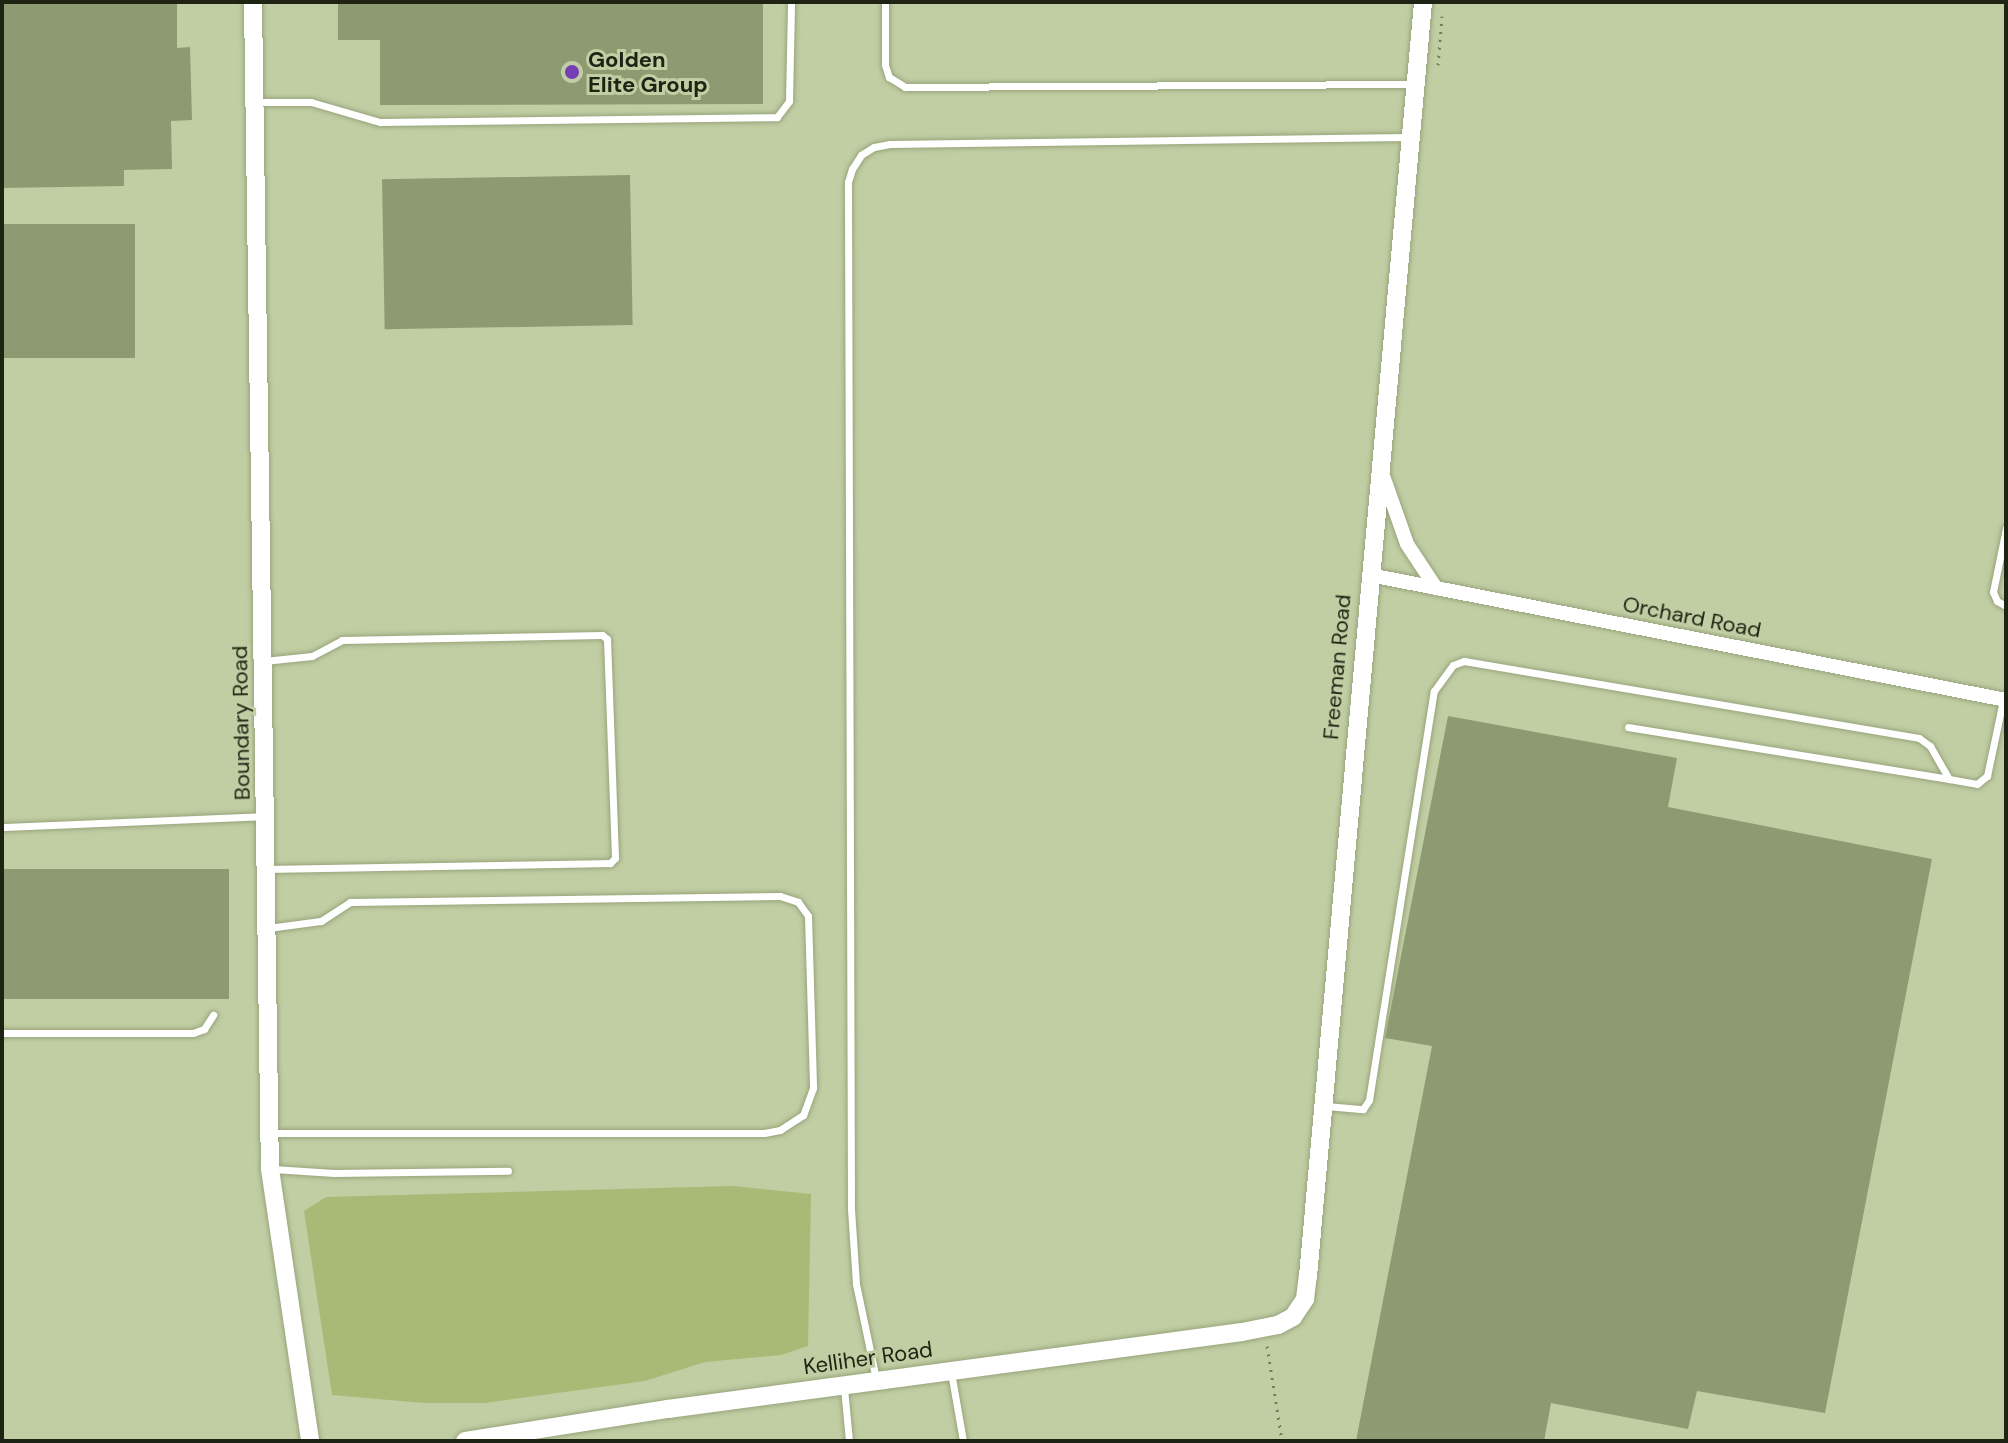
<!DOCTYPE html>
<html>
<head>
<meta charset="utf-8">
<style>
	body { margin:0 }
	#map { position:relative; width:2008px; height:1443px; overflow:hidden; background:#c1cda3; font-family:"DM Sans",sans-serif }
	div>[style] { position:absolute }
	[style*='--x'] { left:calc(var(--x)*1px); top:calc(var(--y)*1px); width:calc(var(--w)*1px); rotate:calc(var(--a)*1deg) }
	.green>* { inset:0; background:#a8bb76 }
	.building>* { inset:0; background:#8e9a71; transform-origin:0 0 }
	.path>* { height:3px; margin-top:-1.5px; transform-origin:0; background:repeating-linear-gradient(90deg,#767e60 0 2px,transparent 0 8px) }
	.roads { filter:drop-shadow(0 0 2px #98a47b) drop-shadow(0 0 2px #98a47b) }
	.lane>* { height:7px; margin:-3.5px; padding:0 3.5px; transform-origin:3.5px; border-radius:3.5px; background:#fff }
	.street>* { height:14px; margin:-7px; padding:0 7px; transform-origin:7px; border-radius:7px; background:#fff }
	.secondary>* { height:18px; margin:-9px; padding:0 9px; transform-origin:9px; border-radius:9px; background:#fff }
	.dots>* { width:22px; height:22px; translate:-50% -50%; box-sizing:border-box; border:4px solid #c1cda3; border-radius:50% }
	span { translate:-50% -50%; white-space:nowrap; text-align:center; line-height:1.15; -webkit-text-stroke:6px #c1cda3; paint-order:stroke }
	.poi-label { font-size:22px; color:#1f2313; font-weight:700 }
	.left { translate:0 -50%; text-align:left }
	.street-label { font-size:22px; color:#1f2313 }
	.frame { position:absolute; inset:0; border:4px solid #1f2313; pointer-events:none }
</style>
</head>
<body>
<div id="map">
	<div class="green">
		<i style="clip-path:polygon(733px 1186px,811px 1194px,808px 1346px,781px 1355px,705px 1362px,645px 1381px,484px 1403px,424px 1403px,332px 1395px,304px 1211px,326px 1197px)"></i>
	</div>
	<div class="building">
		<i style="clip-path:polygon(2px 2px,177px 2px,177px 48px,190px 47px,192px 120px,171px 121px,172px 169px,124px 170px,124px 186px,2px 188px)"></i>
		<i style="clip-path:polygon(338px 2px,763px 2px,763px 104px,380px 105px,380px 40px,338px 40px)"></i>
		<i style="left:630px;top:175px;width:150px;height:248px;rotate:89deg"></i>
		<i style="left:2px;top:224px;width:133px;height:134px"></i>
		<i style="clip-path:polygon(1448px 716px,1677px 758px,1668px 807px,1932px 859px,1825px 1413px,1697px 1391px,1688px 1429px,1551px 1403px,1544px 1441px,1356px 1441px,1432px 1046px,1385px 1038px)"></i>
		<i style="left:229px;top:869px;width:130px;height:227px;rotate:90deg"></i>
	</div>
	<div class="path">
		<i style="--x:1438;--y:65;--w:49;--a:-85.3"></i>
		<i style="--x:1267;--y:1346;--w:96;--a:81"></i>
	</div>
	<div class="roads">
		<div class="lane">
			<i style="--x:885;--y:2;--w:63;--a:90"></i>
			<i style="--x:885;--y:65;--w:13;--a:72"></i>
			<i style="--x:889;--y:77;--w:19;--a:32"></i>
			<i style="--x:905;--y:87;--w:510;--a:-0.34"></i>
			<i style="--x:257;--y:102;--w:54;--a:0"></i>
			<i style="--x:311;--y:102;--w:72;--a:16.2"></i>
			<i style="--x:380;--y:122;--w:397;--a:-0.7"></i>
			<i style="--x:777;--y:117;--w:20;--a:-53"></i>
			<i style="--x:789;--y:101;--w:99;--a:-88.8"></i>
			<i style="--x:2006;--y:528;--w:65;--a:101.5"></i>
			<i style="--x:1993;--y:592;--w:10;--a:66"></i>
			<i style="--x:1997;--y:601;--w:10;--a:29"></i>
			<i style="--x:264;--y:661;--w:48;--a:-5.9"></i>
			<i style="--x:312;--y:656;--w:34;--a:-28"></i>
			<i style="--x:342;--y:640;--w:260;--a:-1.1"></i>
			<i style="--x:602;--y:635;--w:6;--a:39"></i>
			<i style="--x:607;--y:639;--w:219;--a:87.9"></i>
			<i style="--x:615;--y:858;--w:7;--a:135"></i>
			<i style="--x:610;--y:863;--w:341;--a:179"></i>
			<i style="--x:1628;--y:727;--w:325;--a:9.2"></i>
			<i style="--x:2;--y:827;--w:262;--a:-2.4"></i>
			<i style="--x:268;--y:928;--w:53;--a:-7.5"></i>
			<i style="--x:321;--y:921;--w:35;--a:-33"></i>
			<i style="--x:350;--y:902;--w:430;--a:-0.8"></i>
			<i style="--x:780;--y:896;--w:19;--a:18"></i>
			<i style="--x:798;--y:902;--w:17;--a:54"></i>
			<i style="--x:808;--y:916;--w:172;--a:88.3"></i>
			<i style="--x:813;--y:1088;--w:29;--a:110"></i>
			<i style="--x:803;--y:1115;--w:27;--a:147"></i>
			<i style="--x:780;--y:1130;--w:16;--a:169"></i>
			<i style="--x:764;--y:1133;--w:492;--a:180"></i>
			<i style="--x:2;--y:1033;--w:191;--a:0"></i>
			<i style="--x:193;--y:1033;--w:12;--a:-20"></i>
			<i style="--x:204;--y:1029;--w:17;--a:-57"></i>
			<i style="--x:1326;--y:1106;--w:37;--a:5"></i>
			<i style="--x:1363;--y:1109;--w:11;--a:-56"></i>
			<i style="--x:1369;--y:1100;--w:414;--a:-81"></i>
			<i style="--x:1434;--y:691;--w:32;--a:-54"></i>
			<i style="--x:1453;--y:665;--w:12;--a:-20"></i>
			<i style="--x:1464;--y:661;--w:461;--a:9.6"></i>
			<i style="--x:1919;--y:738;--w:14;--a:36"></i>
			<i style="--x:1930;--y:746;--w:38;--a:60"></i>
			<i style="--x:1949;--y:779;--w:28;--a:10"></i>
			<i style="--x:1977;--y:784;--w:13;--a:-39"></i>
			<i style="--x:1987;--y:776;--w:78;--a:-78.1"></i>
			<i style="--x:273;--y:1169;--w:61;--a:3.8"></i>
			<i style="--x:334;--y:1173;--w:174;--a:-0.7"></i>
			<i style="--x:951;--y:1372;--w:70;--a:80.1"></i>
			<i style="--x:876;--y:1379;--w:97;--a:-101.9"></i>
			<i style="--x:856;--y:1284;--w:75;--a:-93.8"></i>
			<i style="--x:851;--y:1209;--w:1027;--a:-90.17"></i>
			<i style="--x:848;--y:182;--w:14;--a:-73"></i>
			<i style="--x:852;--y:169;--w:17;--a:-57"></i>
			<i style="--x:861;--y:155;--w:15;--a:-32"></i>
			<i style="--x:874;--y:147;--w:16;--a:-11"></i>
			<i style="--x:890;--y:144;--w:519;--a:-0.77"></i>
			<i style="--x:844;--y:1388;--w:53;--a:84.6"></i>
		</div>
		<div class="street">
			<i style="--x:1381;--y:470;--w:78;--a:70.6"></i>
			<i style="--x:1407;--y:544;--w:53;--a:56.6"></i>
			<i style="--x:1370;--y:575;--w:648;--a:11.12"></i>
		</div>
		<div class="secondary">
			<i style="--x:253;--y:2;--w:1167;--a:89.17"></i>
			<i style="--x:270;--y:1169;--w:275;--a:81.6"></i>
			<i style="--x:465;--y:1441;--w:206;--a:-9"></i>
			<i style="--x:668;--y:1409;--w:579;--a:-7.64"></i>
			<i style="--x:1242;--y:1332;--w:37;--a:-11"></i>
			<i style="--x:1278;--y:1325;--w:17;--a:-28"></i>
			<i style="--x:1293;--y:1317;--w:22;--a:-56"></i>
			<i style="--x:1305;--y:1299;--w:23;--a:-83"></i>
			<i style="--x:1308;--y:1276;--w:1279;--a:-84.84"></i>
		</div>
	</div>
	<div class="dots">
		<i style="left:572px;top:72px;background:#753eb5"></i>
	</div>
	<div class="poi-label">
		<span class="left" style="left:588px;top:72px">Golden<br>Elite Group</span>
	</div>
	<div class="street-label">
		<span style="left:1692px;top:617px;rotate:11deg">Orchard Road</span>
		<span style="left:1337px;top:667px;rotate:-85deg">Freeman Road</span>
		<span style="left:241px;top:723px;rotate:-91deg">Boundary Road</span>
		<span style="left:868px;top:1358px;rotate:-8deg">Kelliher Road</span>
	</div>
	<div class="frame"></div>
</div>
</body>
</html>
